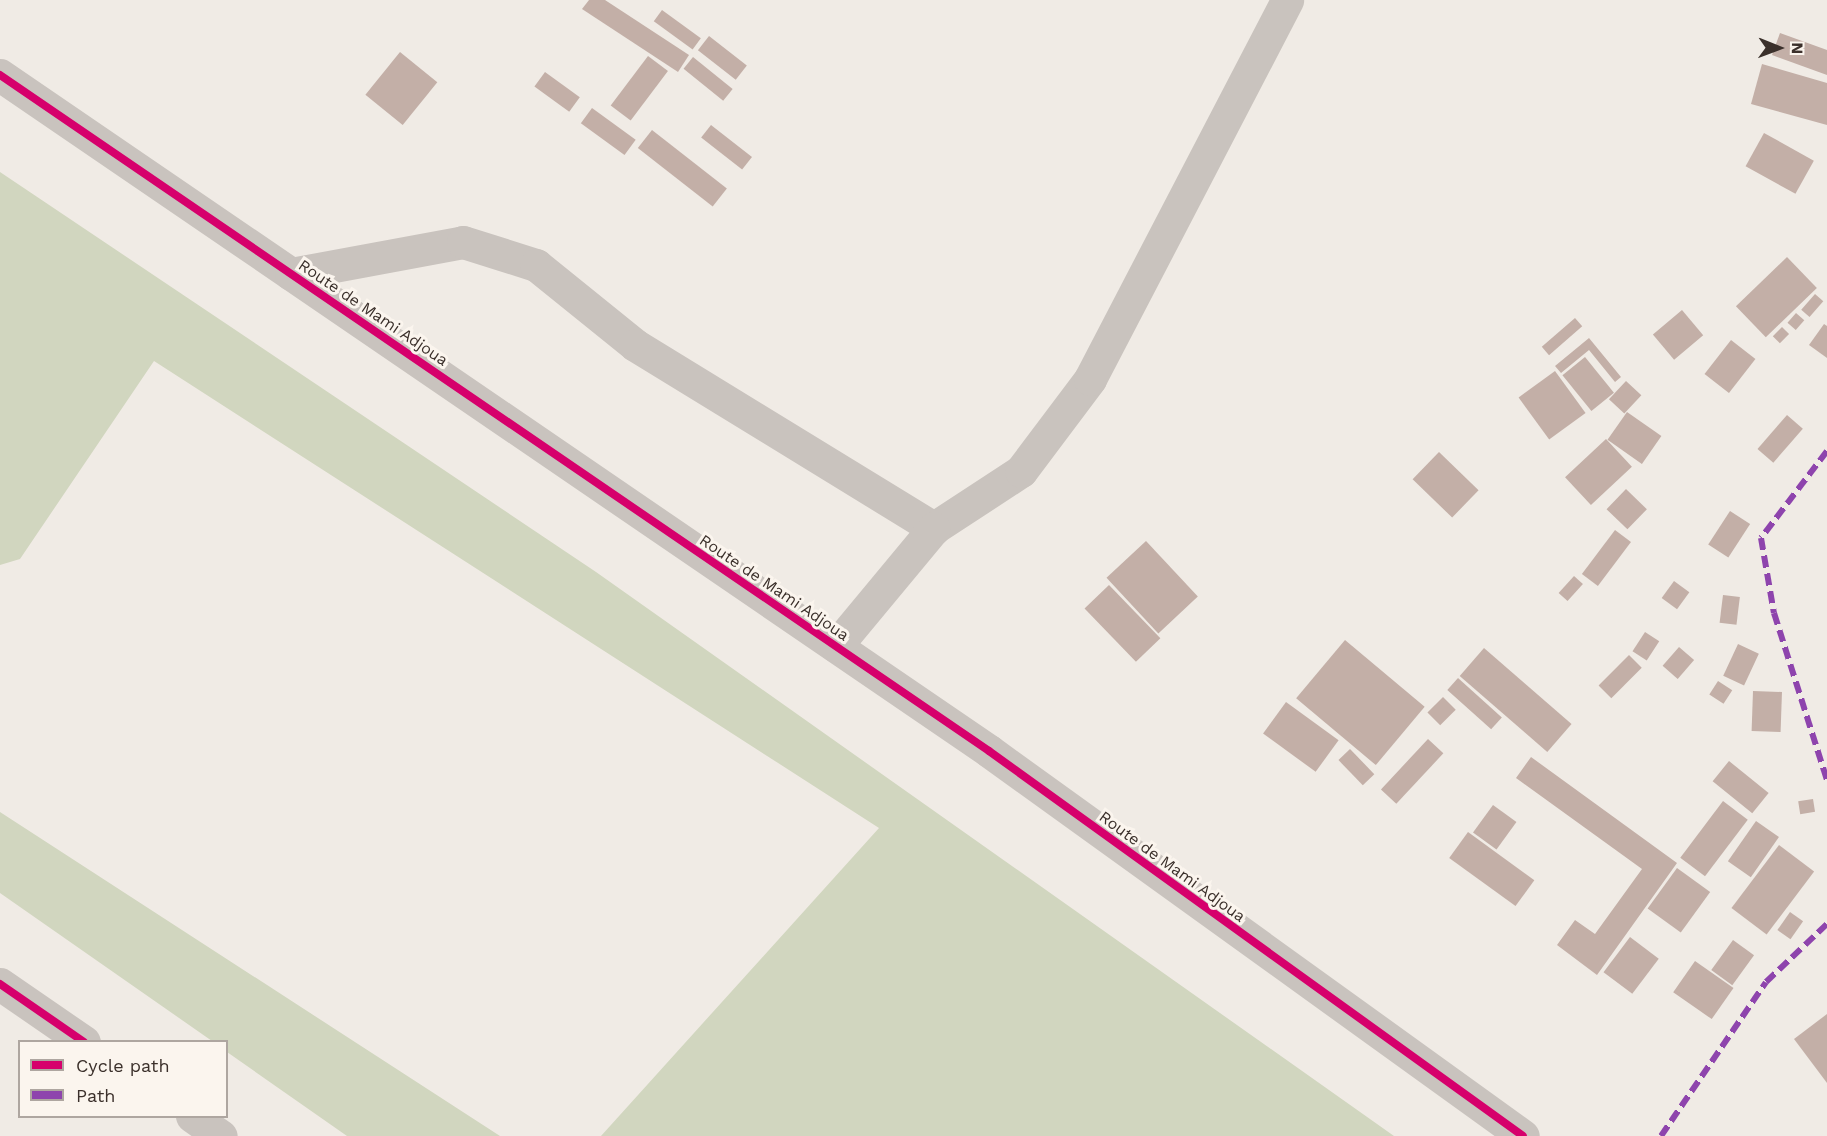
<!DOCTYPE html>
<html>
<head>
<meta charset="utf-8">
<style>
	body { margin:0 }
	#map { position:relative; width:1827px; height:1136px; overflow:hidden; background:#f0ebe5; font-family:"Work Sans",sans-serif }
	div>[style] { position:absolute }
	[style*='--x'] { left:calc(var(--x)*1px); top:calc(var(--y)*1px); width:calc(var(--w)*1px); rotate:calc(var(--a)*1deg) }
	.green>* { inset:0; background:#d1d6bf }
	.building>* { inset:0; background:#c3afa7; transform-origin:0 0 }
	.minor>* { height:33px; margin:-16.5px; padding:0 16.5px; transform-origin:16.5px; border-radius:16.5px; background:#c9c3be }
	.quiet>* { height:6px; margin-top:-3px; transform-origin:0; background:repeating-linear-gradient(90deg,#8e44ad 0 12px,transparent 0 18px) }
	.cycleway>* { height:8px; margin:-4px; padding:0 4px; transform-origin:4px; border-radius:4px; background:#d6006c }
	span { translate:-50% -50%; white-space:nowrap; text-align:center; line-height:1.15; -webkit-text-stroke:6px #fbf5ee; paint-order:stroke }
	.street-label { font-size:16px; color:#3b302b }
	.legend { position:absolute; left:18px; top:1040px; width:210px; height:78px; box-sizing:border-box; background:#fbf5ee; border:2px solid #aea6a0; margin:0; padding:8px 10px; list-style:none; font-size:18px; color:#3b302b }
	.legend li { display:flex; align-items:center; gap:12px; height:30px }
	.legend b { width:30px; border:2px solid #aea6a0 }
	.north { position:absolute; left:1749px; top:18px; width:60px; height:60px; -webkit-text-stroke:4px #fbf5ee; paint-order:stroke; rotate:91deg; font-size:16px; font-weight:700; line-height:24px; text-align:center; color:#3b302b }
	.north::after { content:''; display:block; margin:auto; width:21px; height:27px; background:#3b302b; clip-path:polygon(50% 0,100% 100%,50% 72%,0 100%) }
</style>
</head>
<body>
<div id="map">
	<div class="green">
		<i style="clip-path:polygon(0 172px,596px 572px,1394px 1136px,601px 1136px,879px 828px,154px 361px,20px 559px,0 565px)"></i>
		<i style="clip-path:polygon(0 812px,500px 1136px,347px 1136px,227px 1052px,226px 1042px,212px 1041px,0 893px)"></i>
	</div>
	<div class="building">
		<i style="clip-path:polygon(589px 0,605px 0,689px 55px,678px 72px,582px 9px)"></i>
		<i style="left:662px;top:10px;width:48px;height:14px;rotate:36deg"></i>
		<i style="clip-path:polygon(1780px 33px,1827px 50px,1827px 75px,1772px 55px)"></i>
		<i style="left:709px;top:36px;width:48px;height:18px;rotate:38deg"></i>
		<i style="left:400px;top:52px;width:48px;height:55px;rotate:39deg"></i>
		<i style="left:648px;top:56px;width:25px;height:62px;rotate:37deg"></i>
		<i style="left:693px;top:57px;width:51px;height:15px;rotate:39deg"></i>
		<i style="clip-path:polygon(1762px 64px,1827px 83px,1827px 125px,1751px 104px)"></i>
		<i style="left:545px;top:72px;width:43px;height:18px;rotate:36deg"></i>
		<i style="left:592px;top:108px;width:54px;height:19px;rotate:36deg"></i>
		<i style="left:711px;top:125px;width:52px;height:16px;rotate:38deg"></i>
		<i style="left:652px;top:130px;width:95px;height:23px;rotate:38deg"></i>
		<i style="left:1764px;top:133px;width:57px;height:38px;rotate:29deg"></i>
		<i style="left:1787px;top:257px;width:43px;height:71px;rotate:46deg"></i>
		<i style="left:1815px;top:294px;width:11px;height:21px;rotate:41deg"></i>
		<i style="left:1682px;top:310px;width:33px;height:38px;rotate:50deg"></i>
		<i style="left:1796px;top:313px;width:11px;height:13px;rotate:41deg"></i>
		<i style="left:1575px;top:318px;width:11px;height:44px;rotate:49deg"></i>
		<i style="clip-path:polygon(1824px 324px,1827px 326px,1827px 358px,1809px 345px)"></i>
		<i style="left:1782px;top:327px;width:10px;height:13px;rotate:45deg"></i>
		<i style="clip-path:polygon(1589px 338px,1621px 377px,1615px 382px,1589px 350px,1561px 373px,1555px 366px)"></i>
		<i style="left:1731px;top:340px;width:31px;height:43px;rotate:38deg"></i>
		<i style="left:1585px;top:357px;width:46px;height:29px;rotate:51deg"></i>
		<i style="left:1555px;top:371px;width:52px;height:45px;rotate:54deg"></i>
		<i style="left:1626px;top:381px;width:21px;height:25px;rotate:43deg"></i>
		<i style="left:1627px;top:412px;width:42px;height:34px;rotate:35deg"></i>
		<i style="left:1787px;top:415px;width:21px;height:45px;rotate:41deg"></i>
		<i style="left:1606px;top:439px;width:38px;height:56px;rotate:47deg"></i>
		<i style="left:1439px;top:452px;width:55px;height:38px;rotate:44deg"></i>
		<i style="left:1626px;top:489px;width:29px;height:28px;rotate:44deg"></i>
		<i style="left:1730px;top:511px;width:24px;height:40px;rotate:33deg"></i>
		<i style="left:1615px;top:530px;width:20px;height:55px;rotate:37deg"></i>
		<i style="left:1146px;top:541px;width:76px;height:54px;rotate:47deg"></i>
		<i style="left:1574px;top:576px;width:12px;height:23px;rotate:42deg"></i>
		<i style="left:1674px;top:581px;width:19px;height:21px;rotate:36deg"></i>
		<i style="left:1109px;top:585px;width:74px;height:34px;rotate:46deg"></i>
		<i style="left:1723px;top:595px;width:17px;height:28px;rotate:7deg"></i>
		<i style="left:1645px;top:632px;width:17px;height:23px;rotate:33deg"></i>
		<i style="left:1345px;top:640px;width:104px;height:76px;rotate:40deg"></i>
		<i style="left:1738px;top:644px;width:23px;height:35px;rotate:25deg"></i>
		<i style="left:1679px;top:647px;width:20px;height:25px;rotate:41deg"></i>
		<i style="left:1484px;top:648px;width:116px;height:37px;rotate:41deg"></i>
		<i style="left:1629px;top:655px;width:18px;height:43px;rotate:45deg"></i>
		<i style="left:1458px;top:678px;width:59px;height:16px;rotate:42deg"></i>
		<i style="left:1718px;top:681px;width:17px;height:16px;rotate:33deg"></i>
		<i style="left:1753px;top:691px;width:29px;height:40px;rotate:2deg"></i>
		<i style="left:1443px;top:697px;width:18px;height:22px;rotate:45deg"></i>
		<i style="left:1286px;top:702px;width:65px;height:39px;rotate:36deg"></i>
		<i style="left:1428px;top:739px;width:21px;height:69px;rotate:43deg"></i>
		<i style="left:1350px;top:749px;width:35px;height:16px;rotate:46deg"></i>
		<i style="clip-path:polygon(1531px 757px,1677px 863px,1597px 975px,1557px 945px,1575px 920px,1595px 934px,1642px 869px,1516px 778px)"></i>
		<i style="left:1729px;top:761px;width:51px;height:26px;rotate:39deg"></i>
		<i style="left:1813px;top:799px;width:13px;height:15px;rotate:81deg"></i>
		<i style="left:1723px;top:801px;width:31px;height:71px;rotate:37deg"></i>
		<i style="left:1493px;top:805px;width:29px;height:34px;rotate:36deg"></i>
		<i style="left:1756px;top:821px;width:28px;height:49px;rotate:35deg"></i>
		<i style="left:1468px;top:832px;width:82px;height:32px;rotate:36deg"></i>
		<i style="left:1779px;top:845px;width:44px;height:79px;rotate:37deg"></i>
		<i style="left:1677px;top:868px;width:41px;height:50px;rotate:36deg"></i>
		<i style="left:1790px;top:912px;width:16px;height:22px;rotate:35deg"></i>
		<i style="left:1630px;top:937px;width:36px;height:44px;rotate:37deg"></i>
		<i style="left:1733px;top:940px;width:26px;height:37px;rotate:36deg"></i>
		<i style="left:1695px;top:961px;width:47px;height:38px;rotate:35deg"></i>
		<i style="clip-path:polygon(1827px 1014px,1827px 1083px,1794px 1039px)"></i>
	</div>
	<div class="minor">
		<i style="--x:0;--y:75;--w:1198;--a:34.35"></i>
		<i style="--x:989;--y:751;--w:658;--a:35.79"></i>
		<i style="--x:291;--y:274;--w:175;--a:-10.5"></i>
		<i style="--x:463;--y:242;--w:77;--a:17.5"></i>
		<i style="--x:536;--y:265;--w:127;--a:38.9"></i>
		<i style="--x:635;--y:345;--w:351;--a:31.5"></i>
		<i style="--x:934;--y:528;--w:104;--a:-33.2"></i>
		<i style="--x:1021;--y:471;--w:115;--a:-53.1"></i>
		<i style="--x:1090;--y:379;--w:427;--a:-62.5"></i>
		<i style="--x:836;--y:646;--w:153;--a:-50.3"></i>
		<i style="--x:0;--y:984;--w:102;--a:34.6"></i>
		<i style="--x:192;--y:1116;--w:35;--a:35"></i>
	</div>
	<div class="quiet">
		<i style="--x:1827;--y:451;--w:109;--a:127.2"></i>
		<i style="--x:1761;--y:538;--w:76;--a:80.2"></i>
		<i style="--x:1774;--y:613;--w:175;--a:72.4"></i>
		<i style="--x:1661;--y:1136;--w:186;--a:-55.7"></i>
		<i style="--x:1766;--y:982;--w:84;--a:-43.6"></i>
	</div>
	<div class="cycleway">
		<i style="--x:0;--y:75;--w:1198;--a:34.35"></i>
		<i style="--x:989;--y:751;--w:658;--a:35.79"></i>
		<i style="--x:0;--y:984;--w:102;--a:34.6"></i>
	</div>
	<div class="street-label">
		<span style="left:373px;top:313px;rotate:34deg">Route de Mami Adjoua</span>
		<span style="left:774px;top:588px;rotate:34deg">Route de Mami Adjoua</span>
		<span style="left:1172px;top:867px;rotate:36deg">Route de Mami Adjoua</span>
	</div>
	<ul class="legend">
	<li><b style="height:8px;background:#d6006c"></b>Cycle path</li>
	<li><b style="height:8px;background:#8e44ad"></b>Path</li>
	</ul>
	<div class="north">N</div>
</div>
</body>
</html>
